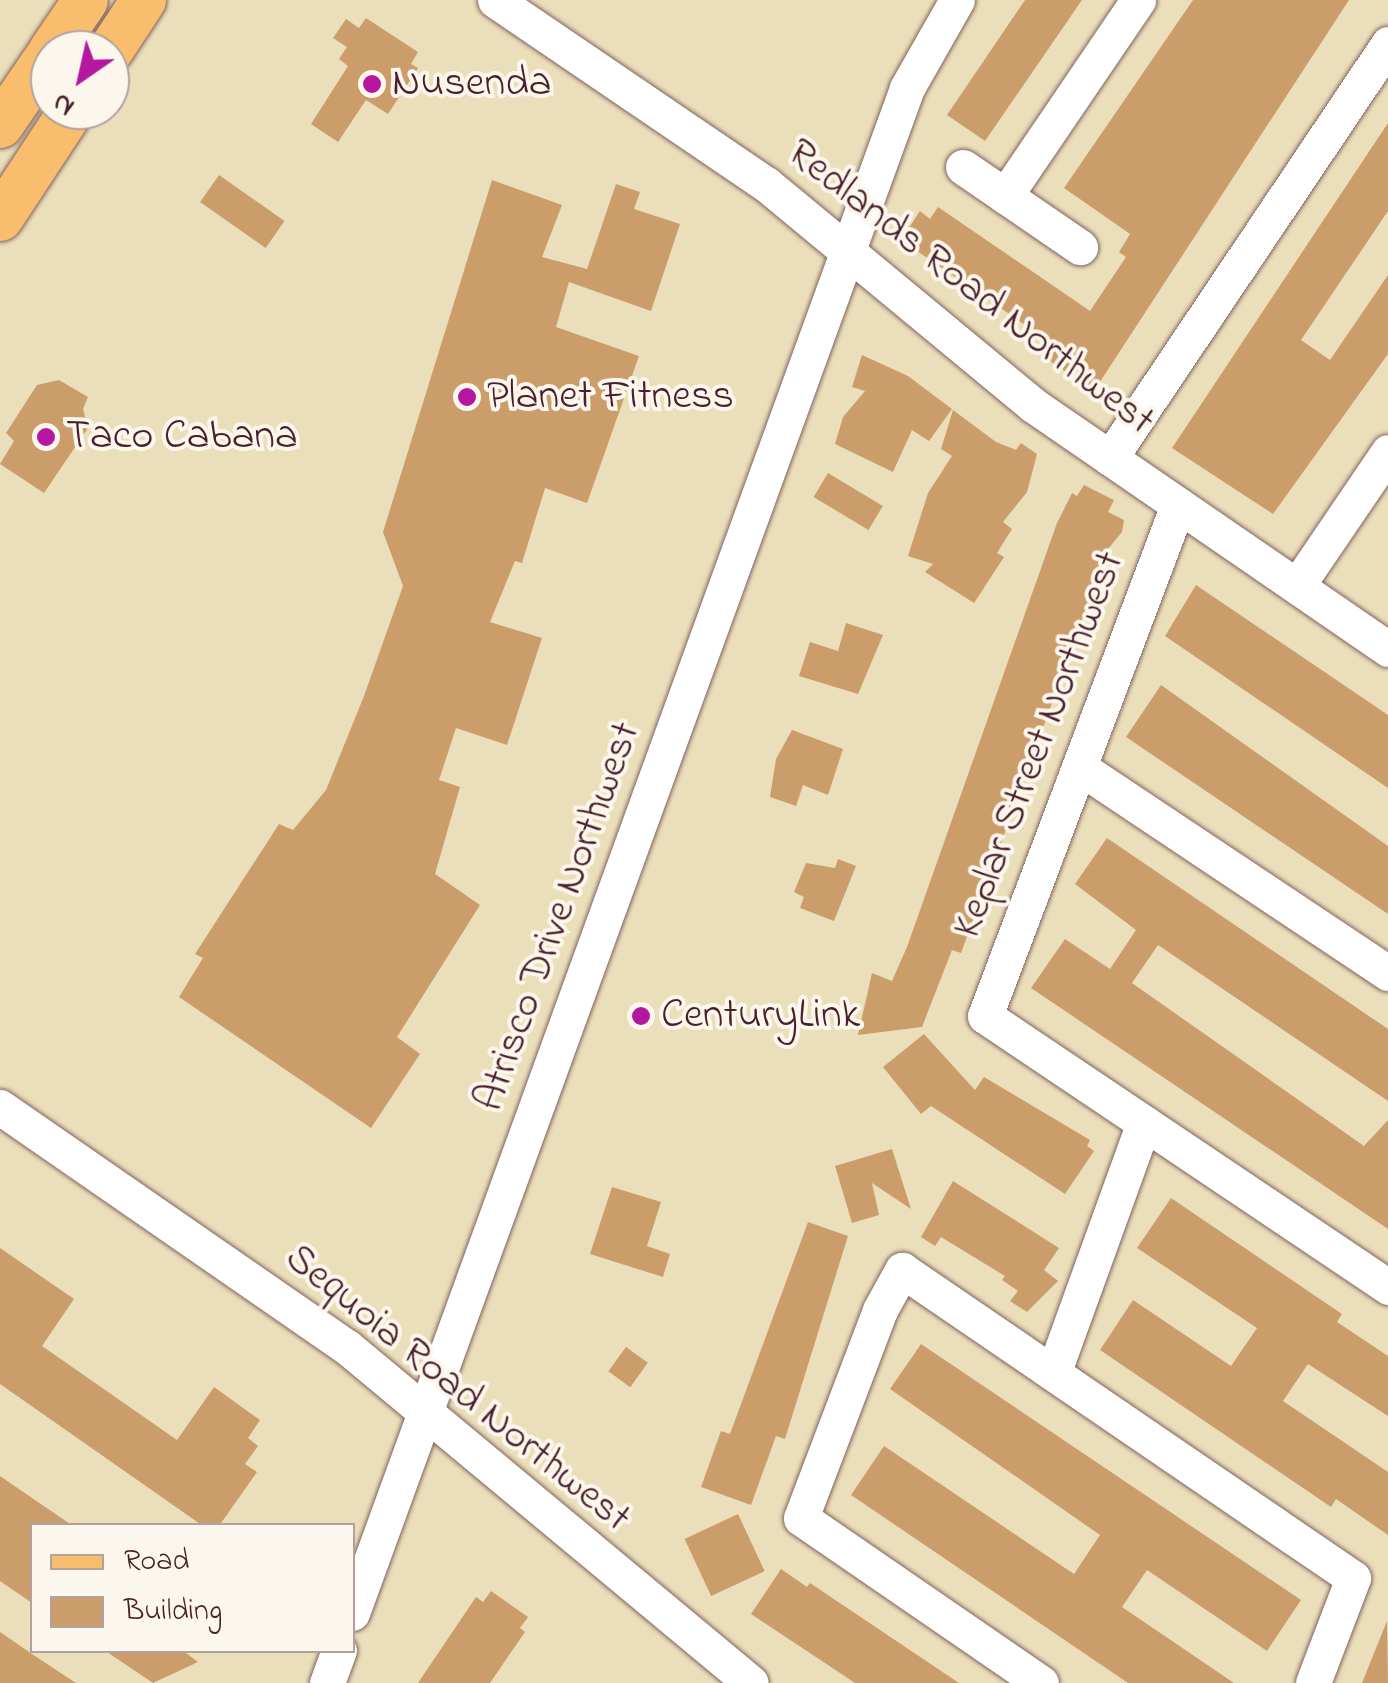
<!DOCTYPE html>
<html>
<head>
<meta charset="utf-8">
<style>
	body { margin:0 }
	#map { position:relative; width:1388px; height:1683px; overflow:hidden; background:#ebdfbb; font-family:"Indie Flower",sans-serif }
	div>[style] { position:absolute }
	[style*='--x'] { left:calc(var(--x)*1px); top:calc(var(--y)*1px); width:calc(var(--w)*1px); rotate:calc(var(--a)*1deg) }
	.building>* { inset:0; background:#cb9d6b; transform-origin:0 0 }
	.roads { filter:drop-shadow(0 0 2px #82625d) drop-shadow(0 0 2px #82625d) }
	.minor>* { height:35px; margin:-17.5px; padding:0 17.5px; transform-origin:17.5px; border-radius:17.5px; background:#fff }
	.major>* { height:45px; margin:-22.5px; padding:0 22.5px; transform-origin:22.5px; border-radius:22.5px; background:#f9be6d }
	.dots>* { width:28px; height:28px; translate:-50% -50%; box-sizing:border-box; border:5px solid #fbf7ec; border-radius:50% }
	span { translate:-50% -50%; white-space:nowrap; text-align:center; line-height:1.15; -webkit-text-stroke:8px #fbf7ec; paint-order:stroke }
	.poi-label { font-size:42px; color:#4a1f2b }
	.left { translate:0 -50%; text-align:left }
	.street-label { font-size:42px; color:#4a1f2b }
	.legend { position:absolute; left:30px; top:1523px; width:325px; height:130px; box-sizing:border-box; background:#fbf7ec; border:2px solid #b4a19f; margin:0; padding:12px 18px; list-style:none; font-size:30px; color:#4a1f2b }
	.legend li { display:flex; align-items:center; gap:20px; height:50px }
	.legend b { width:50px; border:2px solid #b4a19f }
	.north { position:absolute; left:30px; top:30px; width:100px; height:100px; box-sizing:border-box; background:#fbf7ec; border:2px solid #b4a19f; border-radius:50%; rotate:214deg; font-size:28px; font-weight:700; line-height:40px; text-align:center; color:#4a1f2b }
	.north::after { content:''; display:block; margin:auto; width:35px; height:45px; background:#b5179e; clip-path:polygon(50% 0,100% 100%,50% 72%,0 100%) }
</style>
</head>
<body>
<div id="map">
	<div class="building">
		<i style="clip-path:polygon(1025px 0,1082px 0,985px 141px,947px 115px)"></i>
		<i style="clip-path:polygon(1193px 0,1349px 0,1094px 391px,1047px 359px,1056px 346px,901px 240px,920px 211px,930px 219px,938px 207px,1090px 311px,1126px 257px,1119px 252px,1130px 234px,1064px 188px)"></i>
		<i style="clip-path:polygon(366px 18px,418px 52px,411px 64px,418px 68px,388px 114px,366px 100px,338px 142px,311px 124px,348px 66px,339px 59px,347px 47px,333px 38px,346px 19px,359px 28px)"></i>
		<i style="clip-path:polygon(1388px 123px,1388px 211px,1301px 340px,1330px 360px,1388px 275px,1388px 354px,1273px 514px,1172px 448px)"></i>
		<i style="left:219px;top:175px;width:80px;height:33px;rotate:35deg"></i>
		<i style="clip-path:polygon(492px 180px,562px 205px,542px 257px,587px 269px,616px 184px,640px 192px,634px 209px,680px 224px,651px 311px,569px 282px,556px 327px,639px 356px,587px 503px,545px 488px,522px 563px,515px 561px,490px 622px,542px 638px,507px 745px,456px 728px,439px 780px,460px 787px,435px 874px,480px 905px,397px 1037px,420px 1054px,371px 1128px,179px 997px,203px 958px,195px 954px,279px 824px,293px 830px,326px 790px,364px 696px,403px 586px,383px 532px)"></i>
		<i style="clip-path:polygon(862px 355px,908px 376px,952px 409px,929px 441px,912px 430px,893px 472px,835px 444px,843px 417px,865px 391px,852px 387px)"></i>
		<i style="clip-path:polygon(59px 380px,88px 397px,83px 409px,88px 428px,44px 493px,0 464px,14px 441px,6px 433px,37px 385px)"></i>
		<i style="clip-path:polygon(953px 410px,996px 442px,1016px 450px,1021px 443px,1037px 454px,1027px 492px,1003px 522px,1012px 529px,997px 553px,1004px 557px,974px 603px,925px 572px,933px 564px,908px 556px,928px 493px,952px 456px,941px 449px)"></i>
		<i style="left:828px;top:473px;width:64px;height:28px;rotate:31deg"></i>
		<i style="clip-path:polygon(1084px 485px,1114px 500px,1108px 512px,1124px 520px,1122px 532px,1108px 549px,961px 953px,952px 950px,922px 1027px,858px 1035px,872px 973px,892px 981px,907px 947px,1057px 523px,1072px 493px,1077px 496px)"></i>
		<i style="clip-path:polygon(1196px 585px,1388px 715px,1388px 788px,1165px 636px)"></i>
		<i style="clip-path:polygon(846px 623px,883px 635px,858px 694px,799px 676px,810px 642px,838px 651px)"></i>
		<i style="clip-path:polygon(1161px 685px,1388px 846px,1388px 914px,1126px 737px)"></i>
		<i style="clip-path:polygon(792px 730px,843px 749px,828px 795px,803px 785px,796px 806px,770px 797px,776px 759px)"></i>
		<i style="clip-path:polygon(1107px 838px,1388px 1029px,1388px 1101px,1158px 945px,1132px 983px,1364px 1146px,1388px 1120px,1388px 1229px,1031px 988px,1065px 939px,1110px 969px,1136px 930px,1075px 884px)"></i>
		<i style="clip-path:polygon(838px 859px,856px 866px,834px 921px,800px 908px,804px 897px,794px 892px,806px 863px,835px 868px)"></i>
		<i style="clip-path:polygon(924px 1034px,975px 1090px,984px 1077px,1090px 1140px,1087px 1146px,1094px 1151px,1065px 1194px,931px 1106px,921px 1114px,883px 1067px)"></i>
		<i style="clip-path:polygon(892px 1149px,911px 1209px,872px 1183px,879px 1215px,852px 1223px,835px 1166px)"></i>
		<i style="clip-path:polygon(953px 1181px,1059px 1248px,1044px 1270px,1058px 1281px,1027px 1312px,1010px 1301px,1018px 1291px,1002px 1280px,1005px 1276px,941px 1237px,935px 1246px,921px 1237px)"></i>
		<i style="clip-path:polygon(612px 1187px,661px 1202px,647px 1246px,670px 1254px,663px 1277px,590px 1254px)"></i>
		<i style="clip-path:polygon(1171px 1198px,1342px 1314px,1337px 1322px,1388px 1356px,1388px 1416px,1308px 1364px,1283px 1401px,1388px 1472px,1388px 1535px,1336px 1499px,1331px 1507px,1100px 1350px,1133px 1300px,1231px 1366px,1257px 1328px,1137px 1248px)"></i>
		<i style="clip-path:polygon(808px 1222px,848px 1236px,785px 1439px,776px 1436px,751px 1505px,701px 1487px,721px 1431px,730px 1434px)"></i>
		<i style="clip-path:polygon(0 1248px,74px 1299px,42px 1346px,177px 1440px,214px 1387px,260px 1420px,248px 1438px,258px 1446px,245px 1464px,257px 1472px,219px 1526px,203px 1526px,0 1384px)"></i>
		<i style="clip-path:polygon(921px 1344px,1301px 1600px,1267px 1651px,1147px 1570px,1122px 1607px,1234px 1683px,1128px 1683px,851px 1495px,884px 1446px,1074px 1574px,1100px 1535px,890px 1389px)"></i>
		<i style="left:626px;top:1347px;width:27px;height:30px;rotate:36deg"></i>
		<i style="clip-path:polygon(0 1476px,73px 1526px,32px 1526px,32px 1603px,0 1581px)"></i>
		<i style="left:738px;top:1514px;width:63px;height:59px;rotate:65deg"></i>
		<i style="clip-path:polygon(781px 1569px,807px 1587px,810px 1583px,959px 1683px,855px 1683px,751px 1614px)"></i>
		<i style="clip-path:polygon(491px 1591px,528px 1617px,520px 1628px,525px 1632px,490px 1683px,418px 1683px,476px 1597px,483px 1602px)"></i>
		<i style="clip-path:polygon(1387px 1621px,1388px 1683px,1362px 1683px)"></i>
		<i style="clip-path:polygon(0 1632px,32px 1654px,76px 1683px,0 1683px)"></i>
		<i style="clip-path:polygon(104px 1650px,182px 1650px,198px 1662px,153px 1683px)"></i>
	</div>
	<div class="roads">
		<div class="minor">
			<i style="--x:495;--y:0;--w:328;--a:34.2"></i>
			<i style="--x:766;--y:184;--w:347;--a:39.6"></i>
			<i style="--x:1033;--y:405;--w:431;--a:34.5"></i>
			<i style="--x:963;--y:167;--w:142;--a:34.4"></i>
			<i style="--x:1005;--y:196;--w:237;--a:-55.8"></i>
			<i style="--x:1110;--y:458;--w:499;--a:-56.1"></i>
			<i style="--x:1178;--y:505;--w:546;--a:110.69"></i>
			<i style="--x:985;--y:1016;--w:486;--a:33.9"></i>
			<i style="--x:1297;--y:586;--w:162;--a:-55.8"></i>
			<i style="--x:1082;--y:769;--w:368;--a:33.7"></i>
			<i style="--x:0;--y:1107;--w:422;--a:34.7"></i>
			<i style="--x:347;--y:1347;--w:525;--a:39.75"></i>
			<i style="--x:1054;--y:1371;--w:264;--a:-70.1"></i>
			<i style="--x:352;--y:1613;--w:1623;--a:-70"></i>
			<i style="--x:907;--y:88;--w:101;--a:-60.4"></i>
			<i style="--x:327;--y:1683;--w:35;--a:-70"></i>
			<i style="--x:1041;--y:1683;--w:291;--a:-145.5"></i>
			<i style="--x:801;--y:1518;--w:222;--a:-69.2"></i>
			<i style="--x:880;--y:1310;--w:46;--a:-61.2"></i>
			<i style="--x:902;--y:1270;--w:546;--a:34.33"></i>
			<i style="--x:1353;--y:1578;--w:112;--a:110.9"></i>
		</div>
		<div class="major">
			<i style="--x:51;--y:50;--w:60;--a:-55.8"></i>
			<i style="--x:110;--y:50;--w:60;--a:-56.6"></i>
			<i style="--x:0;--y:125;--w:88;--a:-55.6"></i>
			<i style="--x:0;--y:218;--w:129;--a:-56.7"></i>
		</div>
	</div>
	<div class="dots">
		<i style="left:372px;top:84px;background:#b5179e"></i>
		<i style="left:467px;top:397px;background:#b5179e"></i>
		<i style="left:46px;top:437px;background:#b5179e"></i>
		<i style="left:641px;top:1016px;background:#b5179e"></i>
	</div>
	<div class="poi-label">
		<span class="left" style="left:392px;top:84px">Nusenda</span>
		<span class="left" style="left:487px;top:397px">Planet Fitness</span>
		<span class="left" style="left:66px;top:437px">Taco Cabana</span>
		<span class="left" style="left:661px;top:1016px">CenturyLink</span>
	</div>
	<div class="street-label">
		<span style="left:970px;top:288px;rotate:38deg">Redlands Road Northwest</span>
		<span style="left:1040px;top:745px;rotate:-69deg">Keplar Street Northwest</span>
		<span style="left:559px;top:917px;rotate:-70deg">Atrisco Drive Northwest</span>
		<span style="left:457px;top:1389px;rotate:39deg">Sequoia Road Northwest</span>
	</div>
	<ul class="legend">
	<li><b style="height:12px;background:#f9be6d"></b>Road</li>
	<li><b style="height:28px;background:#cb9d6b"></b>Building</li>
	</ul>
	<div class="north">N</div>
</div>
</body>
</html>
